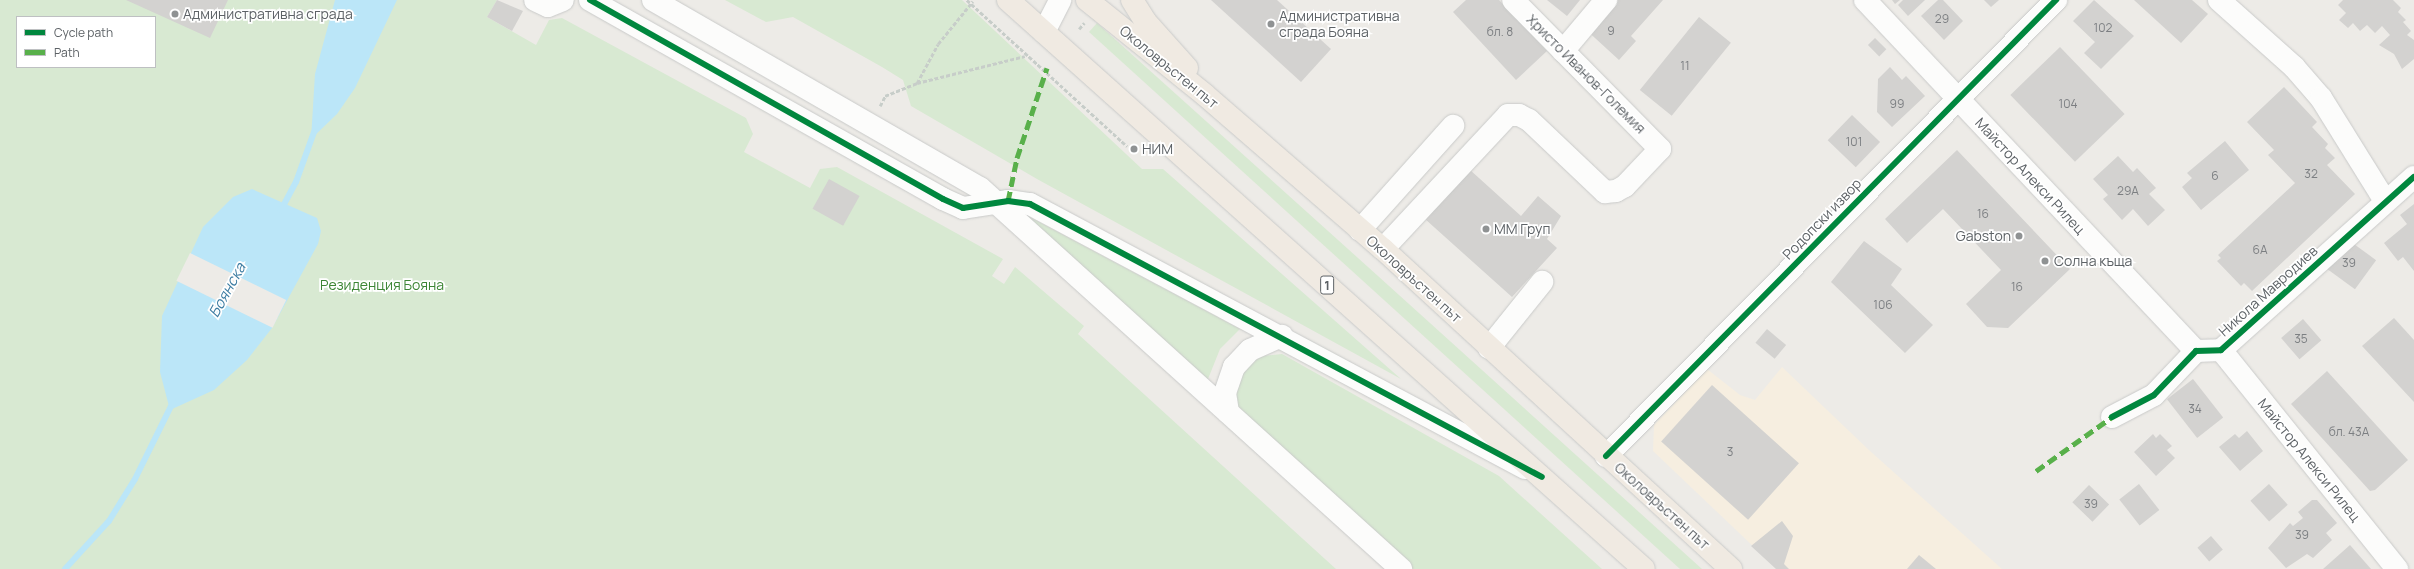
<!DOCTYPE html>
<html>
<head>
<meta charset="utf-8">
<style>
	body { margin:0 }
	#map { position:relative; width:2414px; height:569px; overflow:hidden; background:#edebe7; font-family:Manrope,sans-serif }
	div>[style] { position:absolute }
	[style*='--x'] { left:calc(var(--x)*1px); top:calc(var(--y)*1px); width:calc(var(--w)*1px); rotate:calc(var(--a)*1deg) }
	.commercial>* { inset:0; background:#f6eee0 }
	.green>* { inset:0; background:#d8e9d2 }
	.water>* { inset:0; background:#bbe6f8 }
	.pier>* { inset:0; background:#edebe7; transform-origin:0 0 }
	.stream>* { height:6px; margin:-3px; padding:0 3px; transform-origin:3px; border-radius:3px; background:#bbe6f8 }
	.building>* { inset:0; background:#d3d2d0; transform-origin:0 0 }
	.path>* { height:2.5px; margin-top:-1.25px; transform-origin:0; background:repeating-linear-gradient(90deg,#c7cdc9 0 4px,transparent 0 6px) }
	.roads { filter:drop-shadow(0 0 1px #c9cac9) drop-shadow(0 0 1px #c9cac9) }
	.minor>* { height:22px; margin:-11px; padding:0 11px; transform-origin:11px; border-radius:11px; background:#fcfcfb }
	.highway>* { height:22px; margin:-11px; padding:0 11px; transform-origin:11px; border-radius:11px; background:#f0eae2 }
	.quiet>* { height:5px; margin-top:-2.5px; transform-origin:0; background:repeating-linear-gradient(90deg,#58b04a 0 10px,transparent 0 15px) }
	.cycleway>* { height:6px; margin:-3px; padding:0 3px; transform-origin:3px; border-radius:3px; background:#00873e }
	.dots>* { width:11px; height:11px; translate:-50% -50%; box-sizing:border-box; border:2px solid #fff; border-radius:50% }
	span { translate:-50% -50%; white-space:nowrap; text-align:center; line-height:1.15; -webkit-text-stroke:3.5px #fff; paint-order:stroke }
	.number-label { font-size:12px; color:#7c7f82 }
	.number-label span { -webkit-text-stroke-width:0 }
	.shield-label span { padding:1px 3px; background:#fff; border:1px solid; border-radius:3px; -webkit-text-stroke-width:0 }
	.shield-label { font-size:13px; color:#5d6266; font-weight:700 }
	.poi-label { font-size:14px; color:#5d6266 }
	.left { translate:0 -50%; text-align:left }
	.right { translate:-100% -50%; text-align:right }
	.street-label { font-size:14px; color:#5d6266 }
	.park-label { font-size:14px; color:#3c8534 }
	.water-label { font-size:15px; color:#3b7ba1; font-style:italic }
	.legend { position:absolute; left:16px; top:16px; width:140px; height:52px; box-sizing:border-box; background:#fff; border:1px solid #bec0c2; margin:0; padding:5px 7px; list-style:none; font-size:12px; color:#5d6266 }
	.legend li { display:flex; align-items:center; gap:8px; height:20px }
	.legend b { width:20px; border:1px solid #bec0c2 }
</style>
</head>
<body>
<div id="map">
	<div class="commercial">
		<i style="clip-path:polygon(1782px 367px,1870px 451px,2002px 569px,1777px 569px,1653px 451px,1654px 425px,1707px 369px,1740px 395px,1755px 400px)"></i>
	</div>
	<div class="green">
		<i style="clip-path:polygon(evenodd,0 0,497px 0,487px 17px,536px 45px,549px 20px,562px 18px,746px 118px,753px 134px,744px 152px,810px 188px,820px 169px,837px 167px,1003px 259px,992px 276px,1004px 284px,1015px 267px,1084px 326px,1078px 334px,1336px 569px,0 569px,0 0,17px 17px,155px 17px,155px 67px,17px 67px,17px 17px)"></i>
		<i style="clip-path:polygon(725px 0,962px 0,1142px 169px,1163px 169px,1401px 379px,1037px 179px,911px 106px,903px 80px,882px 67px,793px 17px,766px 22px)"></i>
		<i style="clip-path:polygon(1097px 23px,1378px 276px,1702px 569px,1680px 569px,1089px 32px)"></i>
		<i style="clip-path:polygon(1024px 214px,1240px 329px,1220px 349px,1206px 384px)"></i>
		<i style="clip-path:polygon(1282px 354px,1499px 476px,1602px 569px,1410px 569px,1233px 402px,1246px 365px,1261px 356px)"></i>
	</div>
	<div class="water">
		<i style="clip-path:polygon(335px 0,397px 0,355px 88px,337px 114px,311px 139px,315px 74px)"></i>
		<i style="clip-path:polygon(252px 189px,317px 218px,321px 231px,318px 244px,272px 328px,247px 360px,214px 390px,170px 410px,160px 372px,162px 316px,203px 227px,233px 197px)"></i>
	</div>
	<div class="pier">
		<i style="left:190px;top:253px;width:107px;height:31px;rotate:26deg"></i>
	</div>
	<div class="stream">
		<i style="--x:281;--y:210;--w:32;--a:-62"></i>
		<i style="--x:296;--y:182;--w:53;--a:-70.2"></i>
		<i style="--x:65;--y:569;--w:65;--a:-47.5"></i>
		<i style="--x:109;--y:521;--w:49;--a:-58.2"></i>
		<i style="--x:135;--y:479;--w:86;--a:-63.7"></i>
	</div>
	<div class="building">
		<i style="clip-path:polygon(126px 0,228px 0,210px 38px)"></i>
		<i style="clip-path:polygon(497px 0,523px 11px,512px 31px,487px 17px)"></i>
		<i style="clip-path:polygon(1211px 0,1277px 0,1331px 49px,1301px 82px)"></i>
		<i style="clip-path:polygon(1466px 0,1499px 0,1547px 51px,1516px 80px,1453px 12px)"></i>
		<i style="clip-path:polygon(1547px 0,1580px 0,1567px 16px)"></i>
		<i style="clip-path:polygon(1608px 0,1663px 0,1631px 36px,1636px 41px,1619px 60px,1583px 27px)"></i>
		<i style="clip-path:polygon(1892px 0,1900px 0,1895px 4px)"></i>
		<i style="clip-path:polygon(1903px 0,1925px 0,1908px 16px,1898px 5px)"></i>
		<i style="clip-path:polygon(1938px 0,1943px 0,1963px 21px,1944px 40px,1921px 16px)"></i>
		<i style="clip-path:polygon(1984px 0,1999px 0,1991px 7px)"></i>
		<i style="clip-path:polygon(2094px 0,2134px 36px,2101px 69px,2084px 53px,2095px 42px,2073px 21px)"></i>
		<i style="clip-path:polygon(2134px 0,2192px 0,2208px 14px,2181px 43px)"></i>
		<i style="clip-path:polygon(2343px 0,2393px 0,2401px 8px,2398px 12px,2406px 20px,2403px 22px,2411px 31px,2407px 35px,2414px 40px,2414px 59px,2402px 69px,2394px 54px,2379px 45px,2390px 35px,2382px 26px,2375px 33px,2367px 25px,2360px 31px,2353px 23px,2348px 28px,2339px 20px,2346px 13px,2338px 5px)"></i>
		<i style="left:1699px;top:17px;width:41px;height:94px;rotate:39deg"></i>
		<i style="left:1875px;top:38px;width:16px;height:10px;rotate:45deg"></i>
		<i style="left:2060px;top:47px;width:93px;height:69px;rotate:46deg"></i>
		<i style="clip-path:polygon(1890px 67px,1902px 80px,1906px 76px,1925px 96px,1892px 127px,1877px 112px,1878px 79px)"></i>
		<i style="clip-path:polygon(2284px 87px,2317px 122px,2312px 127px,2328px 144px,2325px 148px,2335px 158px,2327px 165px,2355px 194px,2252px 291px,2244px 283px,2241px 286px,2217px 261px,2221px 258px,2218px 255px,2295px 183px,2268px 155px,2274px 150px,2247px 122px)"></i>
		<i style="left:1852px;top:115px;width:39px;height:35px;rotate:44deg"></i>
		<i style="clip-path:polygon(2225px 141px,2249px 170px,2201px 210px,2182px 187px,2192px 178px,2187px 173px)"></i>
		<i style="clip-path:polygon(1957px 150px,2070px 269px,2008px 328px,1987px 327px,1966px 304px,2001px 270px,1943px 209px,1907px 243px,1885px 219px)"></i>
		<i style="clip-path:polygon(2118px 156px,2133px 172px,2137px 168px,2156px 188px,2149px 194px,2165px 210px,2148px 226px,2133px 209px,2122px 220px,2103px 199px,2108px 195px,2093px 179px)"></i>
		<i style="clip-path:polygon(1469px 169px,1521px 216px,1538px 196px,1561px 216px,1547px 239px,1557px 248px,1512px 297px,1425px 219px)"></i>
		<i style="left:829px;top:179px;width:35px;height:34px;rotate:29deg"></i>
		<i style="clip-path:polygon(2414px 204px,2414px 271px,2403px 257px,2398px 261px,2384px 243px,2407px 224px,2400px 215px)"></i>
		<i style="left:2347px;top:239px;width:36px;height:36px;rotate:36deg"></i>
		<i style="clip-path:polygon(1864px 241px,1902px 269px,1891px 285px,1933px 325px,1905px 353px,1831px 282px)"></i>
		<i style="clip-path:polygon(2394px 318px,2414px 340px,2414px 402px,2362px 346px)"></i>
		<i style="left:2303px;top:319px;width:28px;height:29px;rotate:49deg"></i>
		<i style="left:1767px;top:329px;width:25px;height:18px;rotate:40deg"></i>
		<i style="clip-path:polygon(2327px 371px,2408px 460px,2375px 490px,2370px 491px,2291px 404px)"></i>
		<i style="left:2193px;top:379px;width:49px;height:33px;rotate:52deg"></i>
		<i style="left:1712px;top:385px;width:117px;height:76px;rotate:42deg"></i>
		<i style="clip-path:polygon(2247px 431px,2263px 451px,2240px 471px,2219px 447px,2235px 434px,2239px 438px)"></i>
		<i style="clip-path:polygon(2153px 434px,2156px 438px,2160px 434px,2172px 446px,2167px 450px,2175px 458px,2156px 476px,2134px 452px)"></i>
		<i style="left:2139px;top:484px;width:33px;height:25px;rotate:52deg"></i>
		<i style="left:2269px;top:484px;width:28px;height:25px;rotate:48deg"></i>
		<i style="left:2089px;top:485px;width:28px;height:24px;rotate:44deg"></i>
		<i style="clip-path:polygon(2312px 500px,2317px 500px,2337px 523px,2326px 533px,2332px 540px,2313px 558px,2307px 554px,2286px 568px,2268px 548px,2290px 523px,2293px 526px,2303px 518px,2298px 512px)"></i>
		<i style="clip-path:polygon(1782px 521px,1793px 536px,1784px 564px,1789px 569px,1776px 569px,1751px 546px)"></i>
		<i style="left:2211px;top:536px;width:18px;height:18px;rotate:49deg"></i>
		<i style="clip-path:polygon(2350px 545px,2371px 569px,2323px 569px)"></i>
		<i style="clip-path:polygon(1919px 555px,1936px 569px,1907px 569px)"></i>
	</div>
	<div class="path">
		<i style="--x:967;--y:0;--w:217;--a:42.4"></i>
		<i style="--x:1079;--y:29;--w:8;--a:-50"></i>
		<i style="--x:917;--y:83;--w:44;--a:-61.7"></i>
		<i style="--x:938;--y:44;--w:55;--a:-50.9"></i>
		<i style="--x:880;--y:106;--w:11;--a:-63"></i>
		<i style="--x:885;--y:96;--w:35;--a:-22"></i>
		<i style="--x:917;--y:83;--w:111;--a:-14"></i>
	</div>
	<div class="roads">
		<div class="minor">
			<i style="--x:535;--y:0;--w:14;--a:25"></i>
			<i style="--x:548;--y:6;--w:16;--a:-22"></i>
			<i style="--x:590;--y:0;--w:405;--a:29.4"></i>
			<i style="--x:943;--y:199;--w:22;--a:24"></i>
			<i style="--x:963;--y:208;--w:46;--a:-8.8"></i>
			<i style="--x:1008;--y:201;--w:22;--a:8"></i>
			<i style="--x:1030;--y:204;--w:561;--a:28.07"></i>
			<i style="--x:653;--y:0;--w:377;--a:29.9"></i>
			<i style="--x:980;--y:188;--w:568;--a:42.14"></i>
			<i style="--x:1865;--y:0;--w:482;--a:46.7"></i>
			<i style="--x:2219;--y:0;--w:101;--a:41.8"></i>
			<i style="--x:2294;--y:67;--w:41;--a:48.9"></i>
			<i style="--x:2321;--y:98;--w:121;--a:58.1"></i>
			<i style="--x:1044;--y:32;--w:36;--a:-63"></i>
			<i style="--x:1563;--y:51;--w:67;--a:-49.9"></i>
			<i style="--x:1360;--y:230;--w:140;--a:-48.2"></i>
			<i style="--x:1383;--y:249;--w:183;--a:-47"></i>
			<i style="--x:1508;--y:115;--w:11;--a:0"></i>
			<i style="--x:1519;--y:115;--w:11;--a:27"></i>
			<i style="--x:1529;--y:120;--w:105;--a:43.5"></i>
			<i style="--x:1605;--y:192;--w:11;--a:-5"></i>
			<i style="--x:1616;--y:191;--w:10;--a:-29"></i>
			<i style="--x:1625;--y:186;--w:51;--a:-46.6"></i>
			<i style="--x:1660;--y:149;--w:209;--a:-134.6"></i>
			<i style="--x:1489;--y:348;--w:85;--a:-51.2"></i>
			<i style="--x:2221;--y:350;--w:281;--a:51.2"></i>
			<i style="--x:1228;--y:412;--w:19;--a:-99"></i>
			<i style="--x:1225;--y:393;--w:28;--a:-71"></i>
			<i style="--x:1234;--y:367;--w:23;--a:-47"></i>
			<i style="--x:1250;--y:350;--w:35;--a:-24"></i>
			<i style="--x:2112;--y:417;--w:47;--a:-27.6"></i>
			<i style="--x:2154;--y:395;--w:61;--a:-46.3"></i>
			<i style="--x:2196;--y:351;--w:25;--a:-2"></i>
			<i style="--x:2221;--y:350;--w:259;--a:-41.9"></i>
			<i style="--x:1606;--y:456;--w:641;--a:-45.38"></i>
		</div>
		<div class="highway">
			<i style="--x:1008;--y:0;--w:853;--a:41.82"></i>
			<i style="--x:1087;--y:0;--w:151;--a:38.8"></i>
			<i style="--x:1205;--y:95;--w:235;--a:40.9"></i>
			<i style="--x:1383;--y:249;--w:473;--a:42.6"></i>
			<i style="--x:1132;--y:0;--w:25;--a:58"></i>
			<i style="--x:1145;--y:21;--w:63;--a:48.2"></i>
		</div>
	</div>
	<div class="quiet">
		<i style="--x:1008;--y:201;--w:44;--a:-78.2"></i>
		<i style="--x:1017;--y:158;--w:95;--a:-71.6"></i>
		<i style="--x:2036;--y:471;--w:93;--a:-35.4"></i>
	</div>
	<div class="cycleway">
		<i style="--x:590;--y:0;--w:405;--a:29.4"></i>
		<i style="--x:943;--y:199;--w:22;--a:24"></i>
		<i style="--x:963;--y:208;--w:46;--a:-8.8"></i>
		<i style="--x:1008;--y:201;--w:22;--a:8"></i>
		<i style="--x:1030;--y:204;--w:580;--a:28.07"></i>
		<i style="--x:2112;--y:417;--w:47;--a:-27.6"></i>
		<i style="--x:2154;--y:395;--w:61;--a:-46.3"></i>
		<i style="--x:2196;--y:351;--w:25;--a:-2"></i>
		<i style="--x:2221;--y:350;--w:259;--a:-41.9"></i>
		<i style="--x:1606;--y:456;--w:641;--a:-45.38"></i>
	</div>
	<div class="dots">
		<i style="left:175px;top:14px;background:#8f9293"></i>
		<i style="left:1271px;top:24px;background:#8f9293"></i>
		<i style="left:1134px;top:149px;background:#8f9293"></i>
		<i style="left:1486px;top:229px;background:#8f9293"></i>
		<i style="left:2019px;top:236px;background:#8f9293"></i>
		<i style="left:2045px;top:261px;background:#8f9293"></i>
	</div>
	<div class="number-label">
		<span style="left:1942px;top:19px">29</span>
		<span style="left:2103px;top:28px">102</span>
		<span style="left:1611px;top:31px">9</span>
		<span style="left:1500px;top:32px">бл. 8</span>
		<span style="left:1685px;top:66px">11</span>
		<span style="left:1897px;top:104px">99</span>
		<span style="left:2068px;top:104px">104</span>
		<span style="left:1854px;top:142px">101</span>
		<span style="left:2311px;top:174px">32</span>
		<span style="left:2215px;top:176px">6</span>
		<span style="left:2128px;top:191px">29А</span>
		<span style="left:1983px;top:214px">16</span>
		<span style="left:2260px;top:250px">6А</span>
		<span style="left:2349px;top:263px">39</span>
		<span style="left:2017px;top:287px">16</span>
		<span style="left:1883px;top:305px">106</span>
		<span style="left:2301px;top:339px">35</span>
		<span style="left:2195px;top:409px">34</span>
		<span style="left:2349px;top:432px">бл. 43А</span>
		<span style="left:1730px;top:452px">3</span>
		<span style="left:2091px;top:504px">39</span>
		<span style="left:2302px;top:535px">39</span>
	</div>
	<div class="shield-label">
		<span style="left:1327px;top:285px">1</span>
	</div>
	<div class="poi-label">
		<span class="left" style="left:183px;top:14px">Административна сграда</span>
		<span class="left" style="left:1279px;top:24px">Административна<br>сграда Бояна</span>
		<span class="left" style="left:1142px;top:149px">НИМ</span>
		<span class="left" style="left:1494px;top:229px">ММ Груп</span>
		<span class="right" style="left:2011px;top:236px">Gabston</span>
		<span class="left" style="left:2054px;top:261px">Солна къща</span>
	</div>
	<div class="street-label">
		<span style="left:1169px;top:67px;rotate:39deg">Околовръстен път</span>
		<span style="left:1586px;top:74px;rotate:45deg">Христо Иванов-Големия</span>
		<span style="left:2030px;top:176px;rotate:47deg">Майстор Алекси Рилец</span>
		<span style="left:1822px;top:219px;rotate:-46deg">Родопски извор</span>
		<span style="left:1414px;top:279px;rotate:42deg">Околовръстен път</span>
		<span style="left:2268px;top:291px;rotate:-42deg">Никола Мавродиев</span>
		<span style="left:2309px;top:460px;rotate:51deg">Майстор Алекси Рилец</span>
		<span style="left:1662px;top:506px;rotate:42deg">Околовръстен път</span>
	</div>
	<div class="park-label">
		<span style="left:382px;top:285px">Резиденция Бояна</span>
	</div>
	<div class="water-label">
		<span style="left:227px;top:290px;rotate:-61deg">Боянска</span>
	</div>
	<ul class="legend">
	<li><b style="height:5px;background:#00873e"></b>Cycle path</li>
	<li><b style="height:5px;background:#58b04a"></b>Path</li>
	</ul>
</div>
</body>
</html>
